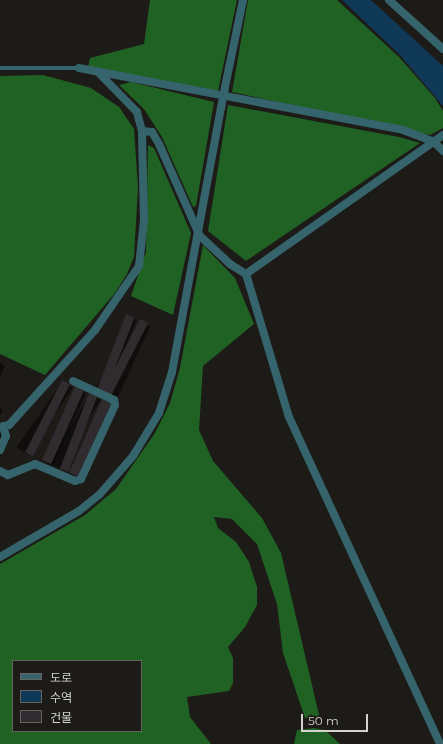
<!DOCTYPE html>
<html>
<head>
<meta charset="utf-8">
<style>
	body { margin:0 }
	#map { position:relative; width:443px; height:744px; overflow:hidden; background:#1d1b17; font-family:Montserrat,"Noto Sans KR",sans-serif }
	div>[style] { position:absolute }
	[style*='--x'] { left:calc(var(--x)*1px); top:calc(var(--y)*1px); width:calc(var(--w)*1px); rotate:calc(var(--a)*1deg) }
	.forest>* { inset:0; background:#206223 }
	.water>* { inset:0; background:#103957 }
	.shadow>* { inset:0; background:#0007; transform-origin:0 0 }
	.building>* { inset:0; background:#302b2e; transform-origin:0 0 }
	.service>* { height:4px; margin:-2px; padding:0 2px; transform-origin:2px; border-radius:2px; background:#35646c }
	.minor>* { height:8px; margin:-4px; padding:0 4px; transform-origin:4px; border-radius:4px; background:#35646c }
	.minor-bridge>* { height:8px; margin:-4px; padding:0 4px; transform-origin:4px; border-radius:4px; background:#35646c }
	span { translate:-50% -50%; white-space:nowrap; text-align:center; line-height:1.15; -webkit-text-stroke:3px #1d1b17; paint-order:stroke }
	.legend { position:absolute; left:12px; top:660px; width:130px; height:72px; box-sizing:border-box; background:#1d1b17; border:1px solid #666461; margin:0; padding:5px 7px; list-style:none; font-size:12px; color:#d3d2cf }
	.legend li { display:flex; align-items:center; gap:8px; height:20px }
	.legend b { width:20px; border:1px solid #666461 }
	.scale { position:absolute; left:301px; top:714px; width:67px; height:18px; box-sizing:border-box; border:2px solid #d3d2cf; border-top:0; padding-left:5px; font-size:12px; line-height:14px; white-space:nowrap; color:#d3d2cf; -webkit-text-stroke:3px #1d1b17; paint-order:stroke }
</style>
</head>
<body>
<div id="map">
	<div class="forest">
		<i style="clip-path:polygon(150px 0,237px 0,218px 91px,88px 67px,90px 58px,144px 44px)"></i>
		<i style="clip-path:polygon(248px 0,337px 0,399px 57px,435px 98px,443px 111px,443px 128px,430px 135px,232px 92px)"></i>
		<i style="clip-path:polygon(43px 75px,91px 88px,119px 107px,134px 129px,138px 187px,134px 257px,127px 274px,115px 293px,45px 375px,0 354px,0 76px)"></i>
		<i style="clip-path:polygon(131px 82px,214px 102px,196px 206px,193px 207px,162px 137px,144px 109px,119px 85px)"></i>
		<i style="clip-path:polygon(228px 105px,399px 137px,420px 143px,246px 261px,208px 231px)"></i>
		<i style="clip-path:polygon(148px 145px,154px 148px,191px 233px,173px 315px,131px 296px,146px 252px)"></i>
		<i style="clip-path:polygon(evenodd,203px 245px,235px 278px,254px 324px,203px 366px,199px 430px,213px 461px,262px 518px,281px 553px,320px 719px,305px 718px,283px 653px,277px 604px,257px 544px,232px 519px,214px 517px,218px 528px,236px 542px,249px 562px,257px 587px,257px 605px,245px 627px,228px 647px,233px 658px,233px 683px,229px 691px,187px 697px,190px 717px,211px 744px,0 744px,0 564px,85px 515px,116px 489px,155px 433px,170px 403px,180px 368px,203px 245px,13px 661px,141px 661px,141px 731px,13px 731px,13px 661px)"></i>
		<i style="clip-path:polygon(314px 728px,325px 730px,340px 744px,294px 744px,297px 730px)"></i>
	</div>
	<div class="water">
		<i style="clip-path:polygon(342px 0,371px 0,443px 66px,443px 106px,400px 55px)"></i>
	</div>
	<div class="shadow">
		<i style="clip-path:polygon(133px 318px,137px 321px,103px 394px,95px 390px)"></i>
		<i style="clip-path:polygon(147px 324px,150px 327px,117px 399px,109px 396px)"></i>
		<i style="clip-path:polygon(0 362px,5px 366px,0 378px)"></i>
		<i style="left:63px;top:381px;width:12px;height:81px;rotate:35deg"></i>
		<i style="clip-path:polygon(83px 391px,86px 394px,52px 466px,42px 460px)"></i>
		<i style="left:90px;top:394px;width:12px;height:80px;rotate:31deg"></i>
		<i style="clip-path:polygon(110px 404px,113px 407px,79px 480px,72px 476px,69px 473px)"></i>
		<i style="clip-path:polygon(0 408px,3px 410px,0 416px)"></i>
	</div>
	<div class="building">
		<i style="left:126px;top:314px;width:9px;height:81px;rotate:21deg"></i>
		<i style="left:140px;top:319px;width:9px;height:82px;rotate:27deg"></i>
		<i style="left:62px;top:380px;width:9px;height:81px;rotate:27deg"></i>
		<i style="left:75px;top:386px;width:10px;height:81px;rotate:24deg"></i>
		<i style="left:89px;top:393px;width:9px;height:81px;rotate:21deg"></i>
		<i style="left:102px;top:399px;width:10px;height:81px;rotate:24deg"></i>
	</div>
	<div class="service">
		<i style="--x:0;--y:68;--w:79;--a:0"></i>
	</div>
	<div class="minor">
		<i style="--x:389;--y:0;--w:73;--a:42.2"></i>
		<i style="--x:79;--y:68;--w:330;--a:10.8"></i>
		<i style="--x:403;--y:130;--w:33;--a:21"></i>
		<i style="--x:434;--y:142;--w:13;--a:45"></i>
		<i style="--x:225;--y:87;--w:89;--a:-78.3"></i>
		<i style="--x:142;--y:131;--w:10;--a:6"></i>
		<i style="--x:152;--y:132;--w:14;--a:60"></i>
		<i style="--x:159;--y:144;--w:101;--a:66"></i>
		<i style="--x:200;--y:236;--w:41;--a:43"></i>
		<i style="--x:230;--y:264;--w:19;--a:32"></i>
		<i style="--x:246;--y:274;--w:149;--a:73.3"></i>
		<i style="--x:289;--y:417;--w:360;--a:65.2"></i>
		<i style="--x:246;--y:274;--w:241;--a:-35.2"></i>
		<i style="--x:0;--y:427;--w:9;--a:-13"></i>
		<i style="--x:9;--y:425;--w:128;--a:-47.8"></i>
		<i style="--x:95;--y:330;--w:78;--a:-55.5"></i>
		<i style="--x:139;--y:266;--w:45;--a:-83.7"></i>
		<i style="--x:144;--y:221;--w:90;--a:-91.3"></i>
		<i style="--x:142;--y:131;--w:20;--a:-105"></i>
		<i style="--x:137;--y:112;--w:57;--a:-134.3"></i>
		<i style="--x:0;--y:450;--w:15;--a:-67"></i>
		<i style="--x:6;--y:436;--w:10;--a:-107"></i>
		<i style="--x:0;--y:471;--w:9;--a:27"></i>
		<i style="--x:8;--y:475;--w:29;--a:-22"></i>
		<i style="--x:35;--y:464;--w:43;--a:23"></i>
		<i style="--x:75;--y:481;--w:6;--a:-18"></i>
		<i style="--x:81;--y:479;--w:81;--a:-65.3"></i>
		<i style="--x:115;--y:405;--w:5;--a:-101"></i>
		<i style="--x:114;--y:400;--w:45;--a:-155.1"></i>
		<i style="--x:0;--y:557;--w:91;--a:-30.2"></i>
		<i style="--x:79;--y:511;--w:27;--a:-39"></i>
		<i style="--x:100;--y:494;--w:50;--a:-49"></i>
		<i style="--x:133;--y:456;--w:50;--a:-58.8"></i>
		<i style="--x:159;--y:413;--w:43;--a:-72.4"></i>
		<i style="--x:172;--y:372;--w:269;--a:-79.5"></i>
	</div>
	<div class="minor-bridge">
		<i style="--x:221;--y:108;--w:21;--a:-79"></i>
	</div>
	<ul class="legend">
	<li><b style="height:5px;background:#35646c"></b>도로</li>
	<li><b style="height:11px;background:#103957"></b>수역</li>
	<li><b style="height:11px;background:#302b2e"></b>건물</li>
	</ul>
	<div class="scale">50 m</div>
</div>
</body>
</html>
